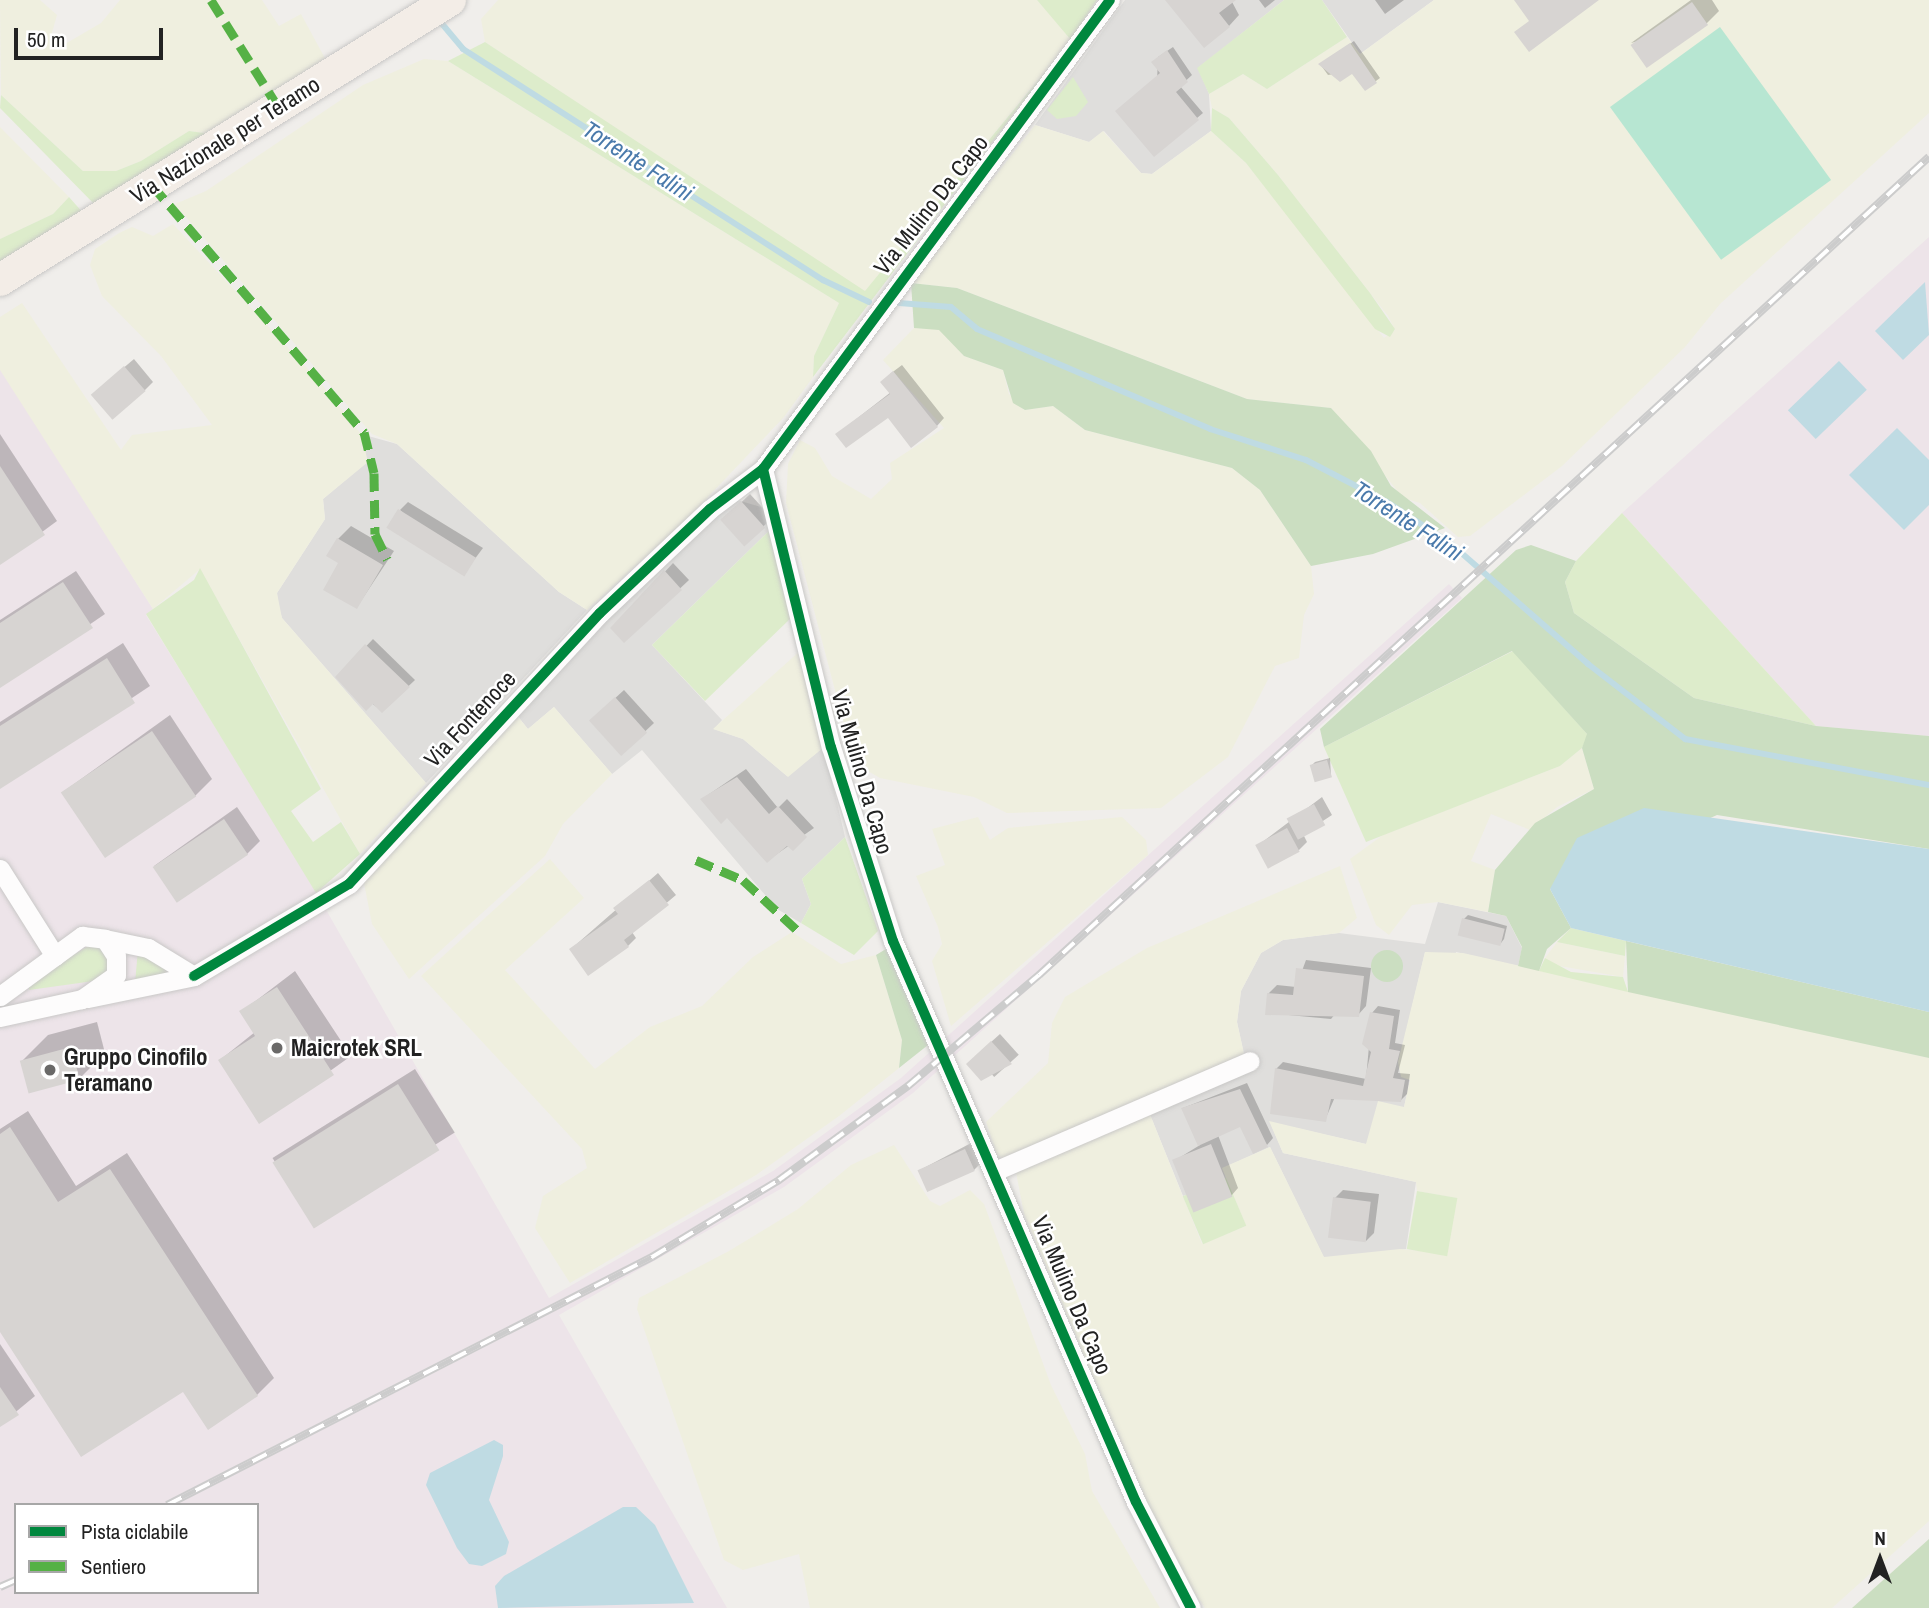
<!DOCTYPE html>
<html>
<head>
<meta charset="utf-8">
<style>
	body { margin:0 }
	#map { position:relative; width:1929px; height:1608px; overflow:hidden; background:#f0eeeb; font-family:"Archivo Narrow",sans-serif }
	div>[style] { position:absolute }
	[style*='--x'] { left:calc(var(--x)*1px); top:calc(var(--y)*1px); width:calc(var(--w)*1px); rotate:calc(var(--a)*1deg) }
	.residential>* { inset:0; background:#dfdedc }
	.industrial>* { inset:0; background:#ede4e9 }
	.farmland>* { inset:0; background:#efefdf }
	.grass>* { inset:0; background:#ddeccb; transform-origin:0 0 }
	.forest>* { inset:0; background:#cbdec1 }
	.round { border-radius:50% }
	.pitch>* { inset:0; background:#b7e6d2; transform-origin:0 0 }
	.water>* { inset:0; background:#bfdbe3; transform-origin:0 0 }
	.shadow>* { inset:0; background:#0003; transform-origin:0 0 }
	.stream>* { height:6px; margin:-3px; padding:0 3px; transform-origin:3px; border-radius:3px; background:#bfdbe3 }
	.building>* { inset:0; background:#d7d4d2; transform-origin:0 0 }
	.roads { filter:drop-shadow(0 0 2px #c9c8c7) drop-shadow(0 0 2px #c9c8c7) }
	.street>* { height:19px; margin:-9.5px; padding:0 9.5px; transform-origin:9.5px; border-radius:9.5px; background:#fdfcfc }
	.primary>* { height:32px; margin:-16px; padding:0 16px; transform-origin:16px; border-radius:16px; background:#f3ede7 }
	.rail>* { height:8px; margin-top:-4px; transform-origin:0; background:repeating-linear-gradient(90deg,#fff 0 16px,#ccc 0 32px); box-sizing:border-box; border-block:2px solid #ccc }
	.quiet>* { height:9px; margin-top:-4.5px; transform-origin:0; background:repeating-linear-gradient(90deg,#55b145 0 18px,transparent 0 27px) }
	.cycleway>* { height:10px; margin:-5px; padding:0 5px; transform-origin:5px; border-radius:5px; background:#00873e }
	.dots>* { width:19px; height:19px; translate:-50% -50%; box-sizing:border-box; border:4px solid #fff; border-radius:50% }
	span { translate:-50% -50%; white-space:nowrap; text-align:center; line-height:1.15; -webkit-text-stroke:5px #fff; paint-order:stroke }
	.street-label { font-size:23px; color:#222 }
	.poi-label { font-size:23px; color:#222; font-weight:700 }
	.left { translate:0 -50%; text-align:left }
	.water-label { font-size:24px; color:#4a7aab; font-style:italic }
	.legend { position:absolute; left:14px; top:1503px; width:245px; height:91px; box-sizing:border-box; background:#fff; border:2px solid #a7a7a7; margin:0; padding:9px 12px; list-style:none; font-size:21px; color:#222 }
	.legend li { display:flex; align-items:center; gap:14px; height:35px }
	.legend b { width:35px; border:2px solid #a7a7a7 }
	.north { position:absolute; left:1845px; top:1524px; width:70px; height:70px; -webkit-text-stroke:5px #fff; paint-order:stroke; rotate:0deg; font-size:19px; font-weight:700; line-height:28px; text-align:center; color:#222 }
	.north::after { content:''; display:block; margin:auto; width:24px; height:32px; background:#222; clip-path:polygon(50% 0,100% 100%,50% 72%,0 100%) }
	.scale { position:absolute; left:14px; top:28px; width:149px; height:32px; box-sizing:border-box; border:4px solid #222; border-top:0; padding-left:9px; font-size:21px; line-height:24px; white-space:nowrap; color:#222; -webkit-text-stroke:5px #fff; paint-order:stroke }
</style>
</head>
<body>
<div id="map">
	<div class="residential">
		<i style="clip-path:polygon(1125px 0,1284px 0,1198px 68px,1209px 94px,1211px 131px,1152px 174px,1141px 173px,1104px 131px,1089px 142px,1035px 125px)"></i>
		<i style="clip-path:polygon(1322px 0,1434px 0,1360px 54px)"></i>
		<i style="clip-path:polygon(361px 434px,397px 444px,559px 592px,587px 610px,426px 783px,282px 618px,278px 605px,277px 593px,325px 519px,323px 499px,367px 462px)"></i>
		<i style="clip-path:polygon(737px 500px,761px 507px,772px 528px,652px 645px,722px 720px,714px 729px,743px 739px,787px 776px,824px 747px,845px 837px,802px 879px,811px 904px,801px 923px,777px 909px,642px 750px,612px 774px,554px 707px,528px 729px,515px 713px,702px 524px)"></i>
		<i style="clip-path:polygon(1438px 902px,1506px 916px,1522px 948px,1518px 966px,1456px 952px,1455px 957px,1425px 952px,1399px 1062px,1410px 1080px,1404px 1107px,1366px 1144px,1270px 1122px,1283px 1153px,1416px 1182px,1406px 1249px,1324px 1258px,1270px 1147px,1223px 1168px,1226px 1178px,1183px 1196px,1149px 1112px,1244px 1054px,1237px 1022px,1241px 991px,1261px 953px,1283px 940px,1339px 933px,1425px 944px)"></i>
	</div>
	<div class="industrial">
		<i style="clip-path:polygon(1929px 237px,1929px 736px,1816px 726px,1622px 513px)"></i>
		<i style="clip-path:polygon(evenodd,0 367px,153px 609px,146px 615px,302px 868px,549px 1298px,773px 1171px,901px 1078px,1449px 584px,1462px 598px,913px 1093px,784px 1187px,559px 1315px,727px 1608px,0 1608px,0 367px,16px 1505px,257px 1505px,257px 1592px,16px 1592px,16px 1505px)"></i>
	</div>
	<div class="farmland">
		<i style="clip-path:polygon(0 0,40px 0,57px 15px,51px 36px,65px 44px,101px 23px,120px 0,262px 0,279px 26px,301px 14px,327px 62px,212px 134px,189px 131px,141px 161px,116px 171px,83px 171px,1px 95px)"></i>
		<i style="clip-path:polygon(498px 0,1037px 0,1071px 39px,865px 292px,485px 42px,481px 19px)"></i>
		<i style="clip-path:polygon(1434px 0,1929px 0,1929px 113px,1720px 304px,1685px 347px,1562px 466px,1470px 536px,1458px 537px,1420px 503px,1403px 498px,1331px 408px,1247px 399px,957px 288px,911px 283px,1035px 125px,1089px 142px,1103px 131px,1141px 173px,1152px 174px,1211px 131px,1246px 163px,1384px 338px,1395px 330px,1388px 316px,1278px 175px,1229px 118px,1212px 108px,1209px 94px,1243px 74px,1267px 89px,1347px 37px,1360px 54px)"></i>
		<i style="clip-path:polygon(424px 59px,448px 61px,839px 303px,814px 356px,813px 377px,784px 417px,688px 518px,587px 610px,559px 592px,397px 444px,372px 434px,175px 204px,206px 191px,363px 85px)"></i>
		<i style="clip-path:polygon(0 127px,69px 197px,53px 214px,0 239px)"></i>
		<i style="clip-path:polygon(173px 224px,320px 382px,361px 434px,368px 462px,323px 499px,325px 519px,277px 593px,282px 618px,426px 783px,360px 854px,200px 569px,153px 609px,0 370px,0 317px,22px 303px,121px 450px,132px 435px,212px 425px,161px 356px,102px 296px,90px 265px,95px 249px,119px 233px,132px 227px,153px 236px)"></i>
		<i style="clip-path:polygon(914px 328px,939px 329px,964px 356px,1003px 370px,1009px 394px,1024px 410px,1053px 406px,1085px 430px,1232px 468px,1260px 490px,1311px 566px,1314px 594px,1304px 615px,1299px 658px,1275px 666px,1228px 757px,1161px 808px,1007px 813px,974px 797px,880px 778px,854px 763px,786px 503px,788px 464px,800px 440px,815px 448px,832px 476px,871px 499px,892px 479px,890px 463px,944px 428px,883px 360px)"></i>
		<i style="clip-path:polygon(801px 650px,824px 747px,788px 777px,743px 739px,713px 729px)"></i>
		<i style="clip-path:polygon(554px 707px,612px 774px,563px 824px,545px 856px,409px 979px,372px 924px,363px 878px,515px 713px,528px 729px)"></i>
		<i style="clip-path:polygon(1582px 748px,1594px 789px,1557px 807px,1530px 830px,1491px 814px,1471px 861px,1495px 870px,1488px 912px,1438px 902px,1412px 905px,1389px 935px,1376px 925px,1350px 859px,1383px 835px,1560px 766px)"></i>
		<i style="clip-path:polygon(978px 817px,990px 840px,1008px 828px,1122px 817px,1146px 840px,1148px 855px,951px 1026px,932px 961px,942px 944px,938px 927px,916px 876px,945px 865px,932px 829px)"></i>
		<i style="clip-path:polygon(550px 859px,584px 898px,505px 970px,595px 1069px,650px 1027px,702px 1006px,753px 957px,792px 932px,841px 964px,876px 955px,902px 1040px,899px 1068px,839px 1116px,756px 1175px,570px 1283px,535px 1228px,543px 1196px,587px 1168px,582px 1149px,421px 976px)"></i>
		<i style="clip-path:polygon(1340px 866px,1357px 918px,1339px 933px,1283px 940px,1261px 953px,1241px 991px,1237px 1022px,1244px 1054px,1005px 1159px,997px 1155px,986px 1122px,1048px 1063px,1052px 1023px,1065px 997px,1147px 948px)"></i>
		<i style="clip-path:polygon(1557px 942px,1625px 956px,1623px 977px,1554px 965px,1545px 958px)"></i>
		<i style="clip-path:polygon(1425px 952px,1463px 953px,1929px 1058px,1929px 1521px,1832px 1608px,1205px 1608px,1169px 1553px,1024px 1214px,1016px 1172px,1149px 1112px,1202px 1244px,1246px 1226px,1222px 1168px,1270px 1147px,1324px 1257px,1400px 1249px,1444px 1253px,1456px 1198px,1417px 1191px,1416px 1182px,1283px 1153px,1269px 1121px,1366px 1144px,1378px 1101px,1404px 1107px,1410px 1080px,1401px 1077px,1398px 1062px)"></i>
		<i style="clip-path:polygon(894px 1145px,930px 1201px,940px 1206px,970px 1190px,984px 1204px,1051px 1385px,1085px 1454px,1092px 1491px,1160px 1608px,810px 1608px,799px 1554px,743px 1570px,724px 1560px,637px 1309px,639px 1298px,729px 1251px,798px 1209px,851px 1165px)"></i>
	</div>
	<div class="grass">
		<i style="clip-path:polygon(1037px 0,1097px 0,1071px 39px,813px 377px,814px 356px,839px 303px,448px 61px,485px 42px,865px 291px,1071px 40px)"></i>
		<i style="clip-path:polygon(1284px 0,1322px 0,1347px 37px,1267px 89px,1243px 74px,1209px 94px,1197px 68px)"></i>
		<i style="clip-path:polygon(1073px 77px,1088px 102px,1076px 116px,1057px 119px,1047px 110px)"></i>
		<i style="clip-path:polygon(1px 95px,83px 171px,116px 171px,141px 161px,189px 131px,212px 134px,98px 208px,0 108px)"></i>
		<i style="clip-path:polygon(1212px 108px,1229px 118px,1278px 175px,1370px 293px,1395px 329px,1390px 337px,1375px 329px,1246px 163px,1211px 131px)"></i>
		<i style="clip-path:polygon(69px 197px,84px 214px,0 266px,0 239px,53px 214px)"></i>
		<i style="clip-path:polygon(1622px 513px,1816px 726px,1694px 698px,1574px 613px,1565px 582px,1576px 561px)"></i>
		<i style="clip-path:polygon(772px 528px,792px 617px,705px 701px,652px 645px)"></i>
		<i style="clip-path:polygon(200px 568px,321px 789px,291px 811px,313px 842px,341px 822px,360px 854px,316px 893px,146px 614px,194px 580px)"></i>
		<i style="clip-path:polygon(1513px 651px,1588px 735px,1582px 748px,1560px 766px,1366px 842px,1324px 747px)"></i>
		<i style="clip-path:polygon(845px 837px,878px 931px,854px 955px,801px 923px,811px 904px,802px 879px)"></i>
		<i style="clip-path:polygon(1571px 928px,1626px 941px,1625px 956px,1557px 942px)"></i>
		<i style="clip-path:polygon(90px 945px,103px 949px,111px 969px,101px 980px,29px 990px,29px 982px)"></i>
		<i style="clip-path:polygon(138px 950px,172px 970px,170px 975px,135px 983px)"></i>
		<i style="clip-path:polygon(1545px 958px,1571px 972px,1623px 977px,1628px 992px,1539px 971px)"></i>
		<i style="left:1226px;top:1178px;width:52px;height:47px;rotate:67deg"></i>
		<i style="left:1417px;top:1191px;width:41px;height:59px;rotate:10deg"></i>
	</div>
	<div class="forest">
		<i style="clip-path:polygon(911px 283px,957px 288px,1247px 399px,1331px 408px,1371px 451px,1391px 486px,1445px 528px,1373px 554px,1311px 566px,1260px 490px,1232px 468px,1085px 430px,1053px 406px,1025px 410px,1013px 403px,1003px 370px,964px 356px,939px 330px,914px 328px)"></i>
		<i style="clip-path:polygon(1531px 545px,1576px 561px,1565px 582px,1574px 613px,1694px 698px,1816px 726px,1929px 736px,1929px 849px,1717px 815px,1550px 889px,1571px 928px,1547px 949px,1539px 971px,1518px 966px,1522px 947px,1506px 916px,1488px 912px,1495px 870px,1535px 823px,1594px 789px,1582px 748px,1587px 734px,1512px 651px,1324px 747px,1320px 729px,1516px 550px)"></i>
		<i style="clip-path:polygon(1626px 941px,1929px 1012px,1929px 1058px,1628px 992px)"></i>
		<i style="clip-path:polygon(886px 949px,928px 1045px,899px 1068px,902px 1040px,876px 955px)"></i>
		<i class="round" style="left:1371px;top:950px;width:32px;height:32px"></i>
		<i style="clip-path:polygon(1929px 1539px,1929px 1608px,1852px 1608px)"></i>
	</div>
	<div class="pitch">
		<i style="left:1720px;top:27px;width:189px;height:136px;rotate:54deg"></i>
	</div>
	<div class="water">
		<i style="clip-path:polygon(1925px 282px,1929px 335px,1903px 360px,1875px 331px)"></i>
		<i style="left:1839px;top:361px;width:40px;height:71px;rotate:46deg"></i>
		<i style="clip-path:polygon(1897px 428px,1929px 460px,1929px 505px,1904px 530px,1849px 475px)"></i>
		<i style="clip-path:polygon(1644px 808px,1929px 849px,1929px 1012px,1571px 928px,1550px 889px,1577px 838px)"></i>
		<i style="clip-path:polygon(494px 1440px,503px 1445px,503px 1456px,489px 1500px,509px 1542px,506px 1554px,482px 1566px,469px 1564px,457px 1548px,426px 1485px,430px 1473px)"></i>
		<i style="clip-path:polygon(623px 1507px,636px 1507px,655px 1525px,694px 1603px,498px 1608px,495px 1586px,504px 1576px)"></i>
	</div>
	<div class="shadow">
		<i style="clip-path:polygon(1168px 0,1231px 0,1239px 15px,1229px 26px)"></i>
		<i style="clip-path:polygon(1259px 0,1275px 0,1265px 8px)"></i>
		<i style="clip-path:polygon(1375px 0,1404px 0,1385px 14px)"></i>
		<i style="clip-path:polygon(1691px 0,1712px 0,1719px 11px,1706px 24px,1631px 43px)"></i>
		<i style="clip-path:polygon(1354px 41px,1380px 78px,1365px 89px,1352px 71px,1328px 75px,1320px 64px)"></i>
		<i style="clip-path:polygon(1173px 47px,1192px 75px,1180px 86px,1203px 113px,1154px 154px,1158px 57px)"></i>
		<i style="clip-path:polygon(134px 359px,153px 382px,145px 390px,101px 387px)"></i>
		<i style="clip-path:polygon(902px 365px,944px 418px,937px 426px,888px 415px,837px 434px,891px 392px,890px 374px)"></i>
		<i style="clip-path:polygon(0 434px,57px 521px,0 563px)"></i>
		<i style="clip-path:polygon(750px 494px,772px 518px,745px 544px,731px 512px)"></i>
		<i style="clip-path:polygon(408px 502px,483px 548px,465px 572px,400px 510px)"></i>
		<i style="clip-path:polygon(351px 526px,394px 551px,357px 607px,338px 539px)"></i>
		<i style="clip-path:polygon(673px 563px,689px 580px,624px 641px,612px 628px)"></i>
		<i style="clip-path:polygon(76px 571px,105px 614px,0 686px,0 620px)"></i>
		<i style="clip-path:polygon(373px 639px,415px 680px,382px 711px,337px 677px)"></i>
		<i style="clip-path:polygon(123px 643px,150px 686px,0 786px,0 722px)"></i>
		<i style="clip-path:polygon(624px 690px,654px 723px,621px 754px,599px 713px)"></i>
		<i style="clip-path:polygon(170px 715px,212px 779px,195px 796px,63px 792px)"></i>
		<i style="clip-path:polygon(1330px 758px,1331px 776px,1312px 765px,1315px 762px)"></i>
		<i style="clip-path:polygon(746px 769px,778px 808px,787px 799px,814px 828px,767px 861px,727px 816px,702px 799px)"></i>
		<i style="clip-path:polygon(1322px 797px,1332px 815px,1303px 834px,1307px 842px,1299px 850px,1257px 846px)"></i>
		<i style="clip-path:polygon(237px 807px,260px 841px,247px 854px,154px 866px)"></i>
		<i style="clip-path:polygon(658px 873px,676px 895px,632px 932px,636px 938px,628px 946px,571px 949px)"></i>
		<i style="clip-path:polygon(1468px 915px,1507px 926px,1504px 939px,1501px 943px,1464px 919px)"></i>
		<i style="clip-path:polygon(1306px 960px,1371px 968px,1366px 1006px,1358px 1015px,1337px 1012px,1331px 1019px,1267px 1013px,1268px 994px,1277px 985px,1296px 987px)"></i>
		<i style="clip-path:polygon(295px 971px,351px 1056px,260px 1121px,220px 1060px,255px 1032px,241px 1012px)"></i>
		<i style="clip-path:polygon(1378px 1006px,1400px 1010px,1395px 1043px,1405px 1045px,1398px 1073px,1410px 1074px,1407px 1094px,1400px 1101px,1335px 1097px,1325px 1120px,1276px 1069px,1283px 1062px,1366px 1079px,1372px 1013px)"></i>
		<i style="clip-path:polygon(97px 1022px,105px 1053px,79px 1079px,22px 1061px,48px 1035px)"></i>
		<i style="left:1000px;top:1034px;width:28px;height:33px;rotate:48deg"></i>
		<i style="left:415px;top:1069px;width:75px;height:168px;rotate:58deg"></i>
		<i style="clip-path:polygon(1247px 1083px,1273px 1138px,1267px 1145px,1241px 1125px,1218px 1135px,1238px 1188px,1231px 1196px,1174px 1161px,1200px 1145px,1183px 1108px)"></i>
		<i style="clip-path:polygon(28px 1111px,76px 1186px,127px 1153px,274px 1378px,257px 1395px,183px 1390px,0 1328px,0 1129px)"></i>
		<i style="clip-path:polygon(973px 1142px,982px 1162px,974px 1170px,920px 1170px)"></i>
		<i style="clip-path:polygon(1343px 1190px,1379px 1194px,1374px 1233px,1366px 1241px,1335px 1198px)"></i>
		<i style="clip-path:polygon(0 1344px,35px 1396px,0 1425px)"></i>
	</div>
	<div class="stream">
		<i style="--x:438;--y:19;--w:39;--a:50"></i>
		<i style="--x:463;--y:49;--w:428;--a:32.7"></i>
		<i style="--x:823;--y:280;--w:51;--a:25.6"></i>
		<i style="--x:899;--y:303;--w:52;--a:4.4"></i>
		<i style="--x:951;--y:307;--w:34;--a:40"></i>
		<i style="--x:977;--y:329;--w:254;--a:23.2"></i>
		<i style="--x:1210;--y:429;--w:101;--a:17.9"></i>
		<i style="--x:1306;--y:460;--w:91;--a:27.4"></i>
		<i style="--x:1387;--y:502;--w:75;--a:33.1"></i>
		<i style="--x:1450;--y:543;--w:184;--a:41.2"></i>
		<i style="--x:1588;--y:664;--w:123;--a:37.7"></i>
		<i style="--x:1685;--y:739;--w:248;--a:10.7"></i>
	</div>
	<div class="building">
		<i style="clip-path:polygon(1165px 0,1236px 0,1219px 13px,1230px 27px,1204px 48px)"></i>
		<i style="clip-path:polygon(1514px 0,1599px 0,1529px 52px,1514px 32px,1529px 21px)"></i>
		<i style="left:1692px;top:2px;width:28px;height:75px;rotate:55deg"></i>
		<i style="clip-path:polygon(1350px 43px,1377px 83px,1365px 91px,1352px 74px,1340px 82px,1318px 64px)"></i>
		<i style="clip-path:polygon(1167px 50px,1188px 82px,1176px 92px,1199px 120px,1154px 157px,1115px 111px,1160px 73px,1151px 62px)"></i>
		<i style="left:124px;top:366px;width:33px;height:44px;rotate:49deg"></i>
		<i style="clip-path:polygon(893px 371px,938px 427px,911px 448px,888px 418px,846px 448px,835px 434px,890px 394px,880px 382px)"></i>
		<i style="clip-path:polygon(0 466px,45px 535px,0 565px)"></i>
		<i style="left:741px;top:501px;width:36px;height:28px;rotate:48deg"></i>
		<i style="left:398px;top:509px;width:92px;height:22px;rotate:32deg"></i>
		<i style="clip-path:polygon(337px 538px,383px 565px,357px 609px,323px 590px,338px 563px,326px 556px)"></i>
		<i style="clip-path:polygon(664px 570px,682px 590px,624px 643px,610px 628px)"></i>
		<i style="clip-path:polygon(63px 582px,93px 628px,0 688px,0 623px)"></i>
		<i style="clip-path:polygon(365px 644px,410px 687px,382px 713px,373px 704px,366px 711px,335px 677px)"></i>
		<i style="clip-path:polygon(107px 658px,135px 703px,0 789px,0 726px)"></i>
		<i style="left:615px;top:697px;width:48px;height:35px;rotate:48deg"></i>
		<i style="left:152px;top:731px;width:79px;height:110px;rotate:56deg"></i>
		<i style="left:1327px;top:760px;width:18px;height:18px;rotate:74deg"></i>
		<i style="clip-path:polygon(737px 777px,769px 814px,778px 806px,807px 837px,793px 851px,787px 846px,767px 863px,727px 818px,721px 824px,700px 799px)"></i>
		<i style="left:1314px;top:804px;width:24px;height:31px;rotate:62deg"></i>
		<i style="left:224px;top:819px;width:43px;height:86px;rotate:56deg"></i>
		<i style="left:1287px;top:828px;width:27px;height:36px;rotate:62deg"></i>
		<i style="clip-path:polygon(649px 880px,669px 905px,624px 940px,629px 947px,588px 976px,569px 949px,618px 914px,613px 908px)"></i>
		<i style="left:1462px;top:918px;width:44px;height:18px;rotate:14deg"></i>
		<i style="clip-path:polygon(1296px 968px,1364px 976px,1359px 1017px,1265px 1015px,1267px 993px,1293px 995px)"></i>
		<i style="clip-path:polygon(277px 987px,334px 1075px,259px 1124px,218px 1060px,255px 1036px,239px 1011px)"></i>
		<i style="clip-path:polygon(1370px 1012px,1394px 1016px,1389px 1049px,1400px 1051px,1393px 1078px,1405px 1080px,1401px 1102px,1331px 1099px,1326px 1122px,1270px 1114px,1275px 1068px,1363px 1086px,1371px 1052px,1362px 1044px)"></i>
		<i style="clip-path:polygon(991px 1041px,1012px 1064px,981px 1081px,966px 1064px)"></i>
		<i style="left:71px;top:1047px;width:34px;height:53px;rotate:75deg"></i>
		<i style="left:398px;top:1084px;width:78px;height:148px;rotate:58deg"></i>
		<i style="clip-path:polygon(1240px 1089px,1268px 1147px,1253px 1154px,1240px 1127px,1198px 1146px,1181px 1108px)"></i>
		<i style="clip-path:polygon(10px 1127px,58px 1202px,110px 1169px,258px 1396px,208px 1430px,183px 1392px,81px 1457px,0 1332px,0 1134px)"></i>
		<i style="left:1211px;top:1144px;width:57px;height:42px;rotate:68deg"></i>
		<i style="left:965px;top:1149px;width:24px;height:52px;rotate:66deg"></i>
		<i style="left:1333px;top:1197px;width:38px;height:41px;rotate:7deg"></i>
		<i style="clip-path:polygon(0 1387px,19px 1415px,0 1427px)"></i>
	</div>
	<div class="roads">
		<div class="street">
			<i style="--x:763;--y:469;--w:286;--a:76.3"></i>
			<i style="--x:831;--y:747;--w:204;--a:72.3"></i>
			<i style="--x:893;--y:941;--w:611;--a:66.58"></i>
			<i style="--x:1136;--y:1502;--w:119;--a:62.6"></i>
			<i style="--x:0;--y:869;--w:103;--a:57.7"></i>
			<i style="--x:194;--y:976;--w:180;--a:-30.7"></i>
			<i style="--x:349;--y:884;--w:369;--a:-47.2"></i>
			<i style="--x:600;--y:613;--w:151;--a:-43.4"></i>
			<i style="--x:710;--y:509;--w:66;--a:-37"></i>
			<i style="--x:763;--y:469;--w:583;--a:-53.5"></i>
			<i style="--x:0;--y:996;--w:102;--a:-36.2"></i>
			<i style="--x:82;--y:936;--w:23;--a:7"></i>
			<i style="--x:105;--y:939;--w:20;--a:57"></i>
			<i style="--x:116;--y:956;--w:19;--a:90"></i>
			<i style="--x:116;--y:975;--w:42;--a:144.8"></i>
			<i style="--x:82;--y:999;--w:84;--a:167.6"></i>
			<i style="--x:88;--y:998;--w:108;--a:-11.7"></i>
			<i style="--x:194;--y:976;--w:54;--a:-148.7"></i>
			<i style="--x:148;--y:948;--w:44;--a:-168.2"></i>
			<i style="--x:997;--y:1170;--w:275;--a:-23.3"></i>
		</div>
		<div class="primary">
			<i style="--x:0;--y:280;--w:530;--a:-31.89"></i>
		</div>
	</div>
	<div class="rail">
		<i style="--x:167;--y:1505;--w:545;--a:-27.08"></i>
		<i style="--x:652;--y:1257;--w:149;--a:-31.2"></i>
		<i style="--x:779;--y:1180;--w:160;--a:-36.1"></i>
		<i style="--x:908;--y:1086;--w:172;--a:-40.3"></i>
		<i style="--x:1039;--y:975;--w:1209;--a:-42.59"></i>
		<i style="--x:0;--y:1587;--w:17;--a:-24"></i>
	</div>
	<div class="quiet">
		<i style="--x:211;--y:0;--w:126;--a:57.9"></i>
		<i style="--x:152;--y:185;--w:326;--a:49.4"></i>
		<i style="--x:364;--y:432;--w:42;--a:76.3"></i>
		<i style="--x:374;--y:473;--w:61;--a:89.1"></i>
		<i style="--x:375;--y:534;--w:28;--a:64"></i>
		<i style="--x:696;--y:860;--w:51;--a:23.1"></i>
		<i style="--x:743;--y:880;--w:74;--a:42.8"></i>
	</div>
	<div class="cycleway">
		<i style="--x:763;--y:469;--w:286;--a:76.3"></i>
		<i style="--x:831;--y:747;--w:204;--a:72.3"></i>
		<i style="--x:893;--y:941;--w:611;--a:66.58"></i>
		<i style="--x:1136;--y:1502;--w:119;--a:62.6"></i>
		<i style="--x:194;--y:976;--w:180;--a:-30.7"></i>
		<i style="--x:349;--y:884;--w:369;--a:-47.2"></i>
		<i style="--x:600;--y:613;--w:151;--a:-43.4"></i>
		<i style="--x:710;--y:509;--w:66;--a:-37"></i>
		<i style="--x:763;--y:469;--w:583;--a:-53.5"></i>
	</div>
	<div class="dots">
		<i style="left:277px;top:1048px;background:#6a6968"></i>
		<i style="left:50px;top:1070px;background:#6a6968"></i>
	</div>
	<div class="street-label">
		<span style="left:225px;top:140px;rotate:-32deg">Via Nazionale per Teramo</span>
		<span style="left:931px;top:205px;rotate:-52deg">Via Mulino Da Capo</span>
		<span style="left:470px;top:719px;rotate:-47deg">Via Fontenoce</span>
		<span style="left:862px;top:772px;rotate:74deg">Via Mulino Da Capo</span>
		<span style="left:1072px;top:1295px;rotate:67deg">Via Mulino Da Capo</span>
	</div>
	<div class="poi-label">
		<span class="left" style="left:291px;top:1048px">Maicrotek SRL</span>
		<span class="left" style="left:64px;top:1070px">Gruppo Cinofilo<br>Teramano</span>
	</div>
	<div class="water-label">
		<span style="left:638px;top:161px;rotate:33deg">Torrente Falini</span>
		<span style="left:1408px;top:521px;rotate:33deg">Torrente Falini</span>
	</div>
	<ul class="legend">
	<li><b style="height:9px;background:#00873e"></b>Pista ciclabile</li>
	<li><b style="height:9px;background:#55b145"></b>Sentiero</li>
	</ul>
	<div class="north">N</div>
	<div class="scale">50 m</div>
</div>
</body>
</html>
